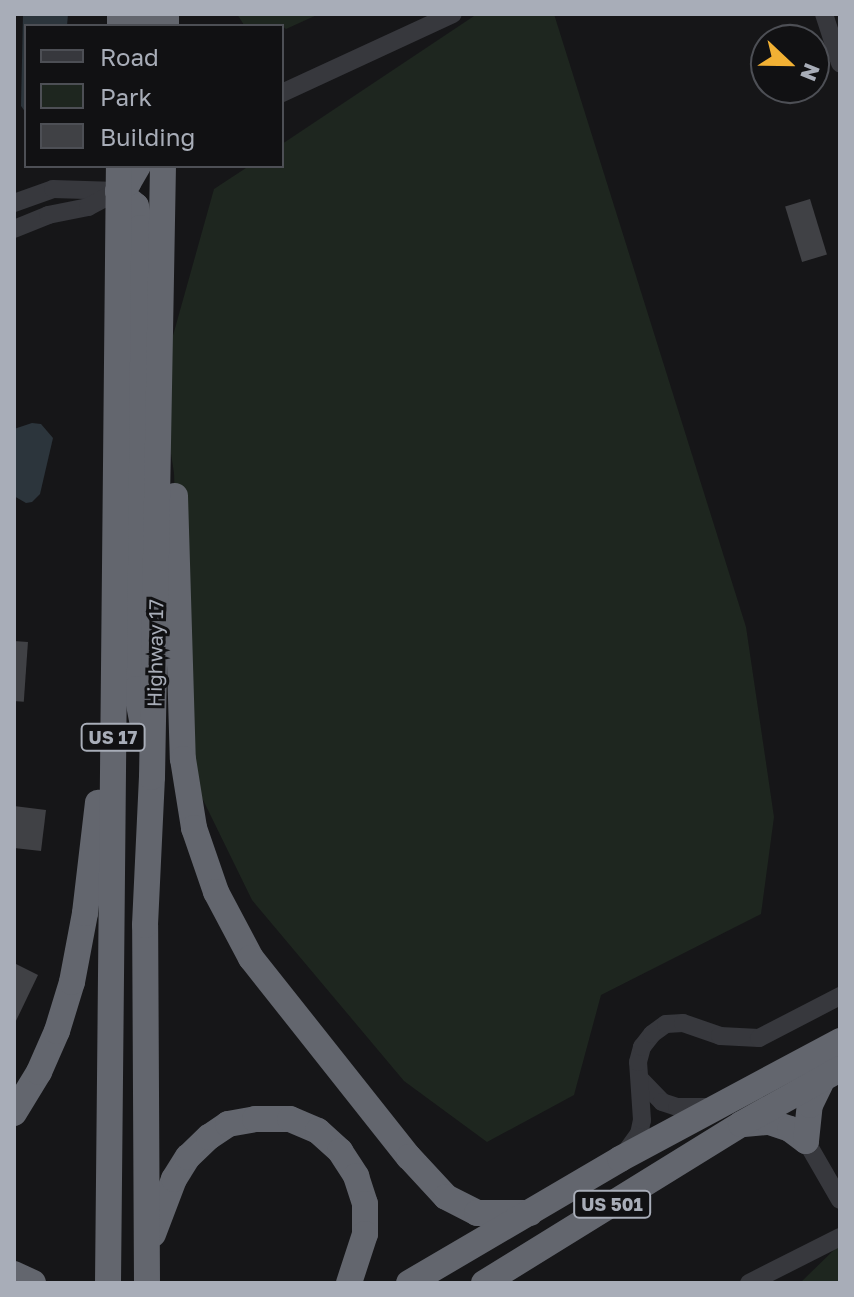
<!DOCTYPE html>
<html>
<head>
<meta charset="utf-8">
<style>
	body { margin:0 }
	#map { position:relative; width:854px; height:1297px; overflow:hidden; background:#161618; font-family:"Golos Text",sans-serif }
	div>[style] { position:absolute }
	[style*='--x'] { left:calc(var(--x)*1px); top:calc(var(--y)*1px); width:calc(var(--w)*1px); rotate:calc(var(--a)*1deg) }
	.green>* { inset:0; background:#1e261f }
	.water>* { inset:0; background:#2c353c }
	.building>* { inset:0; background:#404145; transform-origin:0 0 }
	.minor>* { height:18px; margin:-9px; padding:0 9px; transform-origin:9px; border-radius:9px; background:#37383d }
	.highway>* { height:26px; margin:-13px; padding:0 13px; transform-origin:13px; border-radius:13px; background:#63666e }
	span { translate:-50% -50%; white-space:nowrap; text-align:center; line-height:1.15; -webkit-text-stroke:6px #111113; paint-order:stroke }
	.shield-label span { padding:2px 6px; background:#111113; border:2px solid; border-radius:6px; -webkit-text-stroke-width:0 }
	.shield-label { font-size:18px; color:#a8adb8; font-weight:700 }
	.street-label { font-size:20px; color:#a8adb8 }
	.frame { position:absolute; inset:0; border:16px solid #a8adb8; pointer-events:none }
	.legend { position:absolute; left:24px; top:24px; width:260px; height:144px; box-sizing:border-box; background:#111113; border:2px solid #4d4f55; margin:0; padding:10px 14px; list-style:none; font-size:24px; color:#a8adb8 }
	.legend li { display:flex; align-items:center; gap:16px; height:40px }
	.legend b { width:40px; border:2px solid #4d4f55 }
	.north { position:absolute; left:750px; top:24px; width:80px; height:80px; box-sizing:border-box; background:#111113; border:2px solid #4d4f55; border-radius:50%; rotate:112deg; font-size:22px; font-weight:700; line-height:32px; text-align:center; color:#a8adb8 }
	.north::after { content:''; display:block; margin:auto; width:28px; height:36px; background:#f2b134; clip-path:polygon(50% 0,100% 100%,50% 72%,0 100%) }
</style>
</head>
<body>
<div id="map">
	<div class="green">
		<i style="clip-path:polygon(237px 14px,319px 14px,286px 29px,282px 26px,244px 25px)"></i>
		<i style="clip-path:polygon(477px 14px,554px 14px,746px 627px,774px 817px,761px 914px,601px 995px,574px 1095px,487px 1142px,404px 1081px,252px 900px,183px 759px,174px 473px,160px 382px,214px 189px,249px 166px,282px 166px,282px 144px)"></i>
		<i style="clip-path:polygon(840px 1244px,840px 1283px,800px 1283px)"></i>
	</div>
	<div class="water">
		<i style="clip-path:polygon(23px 14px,68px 14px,67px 26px,26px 26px,26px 113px,21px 106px)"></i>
		<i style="clip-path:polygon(32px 423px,41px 424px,53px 438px,40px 494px,32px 502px,26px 503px,14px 496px,14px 429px)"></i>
	</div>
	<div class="building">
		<i style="left:810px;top:199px;width:58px;height:26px;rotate:73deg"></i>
		<i style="left:14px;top:641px;width:14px;height:60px;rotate:4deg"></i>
		<i style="clip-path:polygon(14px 806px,46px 810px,41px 851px,14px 848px)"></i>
		<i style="clip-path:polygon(14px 963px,38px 975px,14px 1025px)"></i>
	</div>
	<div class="minor">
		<i style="--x:824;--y:14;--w:52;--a:71.9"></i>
		<i style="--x:282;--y:93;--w:188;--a:-24.8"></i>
		<i style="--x:14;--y:203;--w:41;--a:-19.7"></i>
		<i style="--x:53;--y:189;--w:65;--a:1.8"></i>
		<i style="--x:14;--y:229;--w:37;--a:-22"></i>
		<i style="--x:48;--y:215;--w:41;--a:-11.3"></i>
		<i style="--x:88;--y:207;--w:34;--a:-28"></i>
		<i style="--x:640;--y:1079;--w:32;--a:46"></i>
		<i style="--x:662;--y:1102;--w:16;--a:18"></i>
		<i style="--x:677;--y:1107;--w:33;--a:0"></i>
		<i style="--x:806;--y:1141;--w:68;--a:60"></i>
		<i style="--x:625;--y:1153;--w:24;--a:-54"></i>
		<i style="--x:639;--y:1134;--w:14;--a:-78"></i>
		<i style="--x:642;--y:1120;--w:58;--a:-93.9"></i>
		<i style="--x:638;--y:1062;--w:16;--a:-75"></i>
		<i style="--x:642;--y:1047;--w:16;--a:-52"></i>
		<i style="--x:652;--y:1034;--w:17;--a:-36"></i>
		<i style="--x:666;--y:1024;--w:17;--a:-3"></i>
		<i style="--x:683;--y:1023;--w:39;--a:19"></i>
		<i style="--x:720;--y:1036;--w:39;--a:3"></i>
		<i style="--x:759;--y:1038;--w:91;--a:-27.4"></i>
		<i style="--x:749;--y:1283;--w:102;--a:-26.8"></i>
	</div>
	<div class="highway">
		<i style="--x:120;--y:26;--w:12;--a:-90"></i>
		<i style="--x:146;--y:26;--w:12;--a:-90"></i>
		<i style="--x:166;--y:26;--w:12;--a:-90"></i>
		<i style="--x:118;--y:191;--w:23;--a:40"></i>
		<i style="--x:136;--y:206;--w:22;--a:80"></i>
		<i style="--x:140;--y:228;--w:461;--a:90.5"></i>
		<i style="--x:136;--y:689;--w:37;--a:79"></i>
		<i style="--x:118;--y:191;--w:13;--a:-39"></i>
		<i style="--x:128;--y:183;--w:20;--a:-60"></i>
		<i style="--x:175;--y:496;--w:263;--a:88.3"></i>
		<i style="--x:183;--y:759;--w:70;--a:80.9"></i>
		<i style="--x:194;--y:828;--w:68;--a:71"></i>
		<i style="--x:216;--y:892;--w:75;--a:62.1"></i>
		<i style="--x:251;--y:958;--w:254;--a:51.6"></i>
		<i style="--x:409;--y:1157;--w:54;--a:47.2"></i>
		<i style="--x:446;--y:1197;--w:35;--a:27"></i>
		<i style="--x:477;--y:1213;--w:53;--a:0"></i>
		<i style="--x:14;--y:1113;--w:48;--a:-58.6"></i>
		<i style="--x:39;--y:1072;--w:45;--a:-66.3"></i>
		<i style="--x:57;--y:1031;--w:51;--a:-73"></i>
		<i style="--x:72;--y:982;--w:70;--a:-79.3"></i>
		<i style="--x:85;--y:913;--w:111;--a:-83.3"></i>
		<i style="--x:744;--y:1124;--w:25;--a:-5"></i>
		<i style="--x:769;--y:1122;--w:22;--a:18"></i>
		<i style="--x:790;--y:1129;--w:20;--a:37"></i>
		<i style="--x:806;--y:1141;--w:36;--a:-84"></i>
		<i style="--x:810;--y:1105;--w:30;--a:-64"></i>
		<i style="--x:153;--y:1234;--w:59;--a:-69.1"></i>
		<i style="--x:174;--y:1179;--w:26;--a:-58"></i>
		<i style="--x:188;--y:1157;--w:29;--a:-44"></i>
		<i style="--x:209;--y:1137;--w:23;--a:-34"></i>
		<i style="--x:228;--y:1124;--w:27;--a:-10"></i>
		<i style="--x:255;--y:1119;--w:35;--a:0"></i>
		<i style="--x:290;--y:1119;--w:30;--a:23"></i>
		<i style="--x:318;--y:1131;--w:30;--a:42"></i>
		<i style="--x:340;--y:1151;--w:30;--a:57"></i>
		<i style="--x:356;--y:1176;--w:29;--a:72"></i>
		<i style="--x:365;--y:1204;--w:30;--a:90"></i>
		<i style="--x:365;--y:1234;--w:52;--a:108.1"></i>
		<i style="--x:14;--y:1274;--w:21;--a:25"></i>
		<i style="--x:108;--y:1283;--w:1117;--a:-89.44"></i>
		<i style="--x:147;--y:1283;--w:358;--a:-90.3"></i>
		<i style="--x:145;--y:925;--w:148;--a:-87.3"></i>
		<i style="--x:152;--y:777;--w:611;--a:-88.97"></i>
		<i style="--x:409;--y:1283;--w:245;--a:-30.4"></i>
		<i style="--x:620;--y:1159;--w:250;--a:-28.2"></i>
		<i style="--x:484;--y:1283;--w:302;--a:-31.7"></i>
		<i style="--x:741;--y:1124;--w:113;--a:-29.1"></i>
	</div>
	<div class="shield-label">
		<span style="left:113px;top:737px">US 17</span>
		<span style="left:612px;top:1204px">US 501</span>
	</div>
	<div class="street-label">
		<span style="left:155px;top:653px;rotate:-89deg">Highway 17</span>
	</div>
	<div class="frame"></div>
	<ul class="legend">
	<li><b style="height:10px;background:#37383d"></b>Road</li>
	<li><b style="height:22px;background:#1e261f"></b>Park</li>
	<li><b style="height:22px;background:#404145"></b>Building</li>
	</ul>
	<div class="north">N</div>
</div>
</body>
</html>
